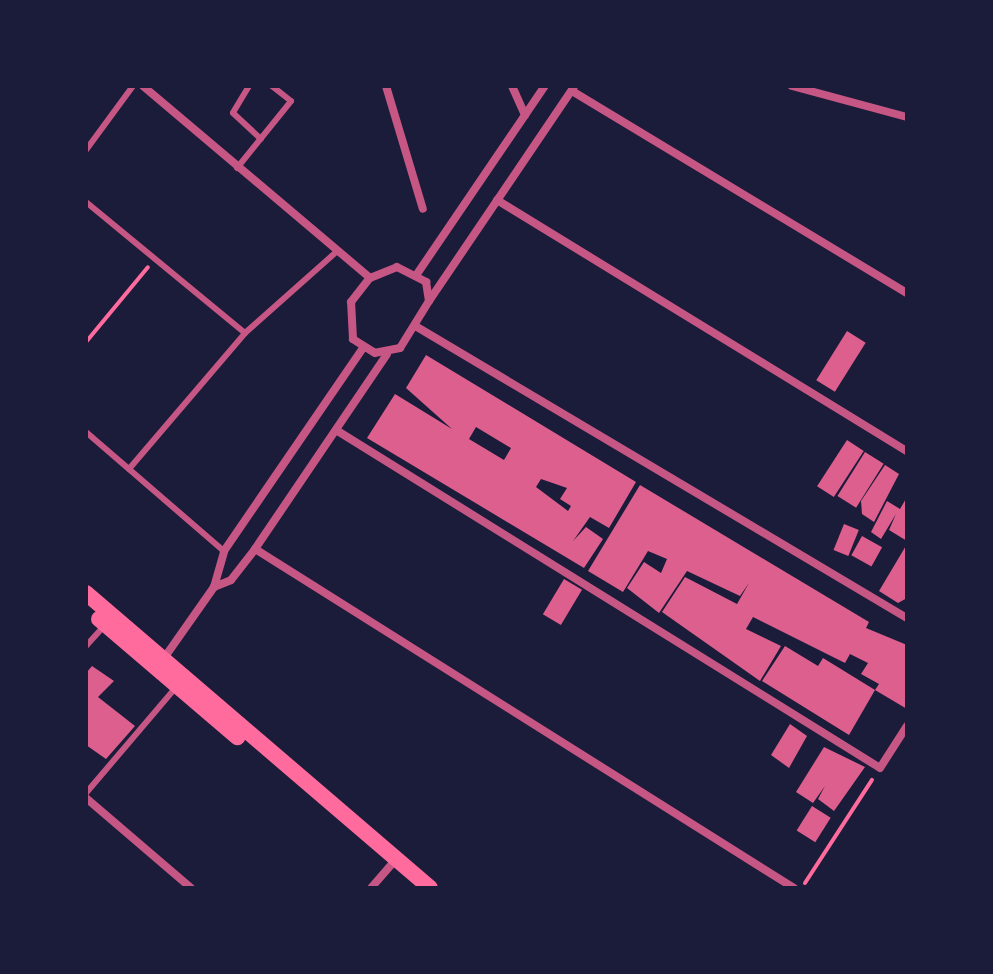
<!DOCTYPE html>
<html>
<head>
<meta charset="utf-8">
<style>
	body { margin:0 }
	#map { position:relative; width:993px; height:974px; overflow:hidden; background:#1b1b3a; font-family:"DejaVu Sans",sans-serif }
	div>[style] { position:absolute }
	[style*='--x'] { left:calc(var(--x)*1px); top:calc(var(--y)*1px); width:calc(var(--w)*1px); rotate:calc(var(--a)*1deg) }
	.building>* { inset:0; background:#dd5f8e; transform-origin:0 0 }
	.path>* { height:4px; margin:-2px; padding:0 2px; transform-origin:2px; border-radius:2px; background:#ff6b9d }
	.service>* { height:6px; margin:-3px; padding:0 3px; transform-origin:3px; border-radius:3px; background:#c65784 }
	.minor>* { height:8px; margin:-4px; padding:0 4px; transform-origin:4px; border-radius:4px; background:#c65784 }
	.secondary>* { height:16px; margin:-8px; padding:0 8px; transform-origin:8px; border-radius:8px; background:#ff6b9d }
	span { translate:-50% -50%; white-space:nowrap; text-align:center; line-height:1.15; -webkit-text-stroke:6px #1b1b3a; paint-order:stroke }
	.frame { position:absolute; inset:0; border:88px solid #1b1b3a; pointer-events:none }
</style>
</head>
<body>
<div id="map">
	<div class="building">
		<i style="left:847px;top:331px;width:22px;height:58px;rotate:32deg"></i>
		<i style="clip-path:polygon(evenodd,426px 355px,636px 482px,609px 528px,590px 517px,573px 541px,586px 527px,603px 539px,584px 568px,367px 438px,395px 394px,452px 429px,406px 388px,426px 355px,476px 427px,511px 448px,504px 460px,469px 439px,476px 427px,426px 355px,541px 479px,567px 488px,560px 499px,571px 506px,568px 511px,536px 487px,541px 479px)"></i>
		<i style="left:847px;top:440px;width:20px;height:55px;rotate:33deg"></i>
		<i style="left:865px;top:452px;width:22px;height:52px;rotate:32deg"></i>
		<i style="clip-path:polygon(885px 465px,899px 474px,874px 522px,862px 514px,861px 501px)"></i>
		<i style="clip-path:polygon(640px 485px,869px 622px,866px 628px,907px 645px,907px 709px,875px 690px,879px 684px,861px 674px,868px 663px,850px 654px,845px 663px,753px 617px,746px 629px,781px 646px,760px 681px,662px 612px,685px 577px,737px 604px,749px 583px,740px 596px,687px 571px,659px 613px,627px 588px,644px 562px,661px 573px,667px 559px,648px 551px,623px 592px,588px 571px)"></i>
		<i style="clip-path:polygon(907px 497px,907px 541px,889px 530px,896px 514px,881px 539px,871px 532px,887px 501px,900px 509px)"></i>
		<i style="left:844px;top:524px;width:16px;height:28px;rotate:22deg"></i>
		<i style="left:862px;top:536px;width:23px;height:22px;rotate:29deg"></i>
		<i style="clip-path:polygon(907px 544px,907px 598px,898px 603px,879px 591px)"></i>
		<i style="left:564px;top:579px;width:21px;height:41px;rotate:31deg"></i>
		<i style="clip-path:polygon(785px 646px,818px 666px,823px 658px,875px 690px,849px 735px,762px 681px)"></i>
		<i style="clip-path:polygon(92px 666px,114px 681px,98px 697px,135px 726px,106px 759px,86px 745px,86px 673px)"></i>
		<i style="clip-path:polygon(790px 724px,807px 736px,789px 768px,771px 755px)"></i>
		<i style="clip-path:polygon(824px 747px,865px 767px,834px 811px,818px 799px,825px 786px,813px 803px,796px 792px)"></i>
		<i style="left:812px;top:806px;width:22px;height:29px;rotate:32deg"></i>
	</div>
	<div class="path">
		<i style="--x:86;--y:342;--w:97;--a:-50.4"></i>
		<i style="--x:805;--y:883;--w:123;--a:-57"></i>
	</div>
	<div class="service">
		<i style="--x:249;--y:86;--w:31;--a:121"></i>
		<i style="--x:233;--y:113;--w:38;--a:43"></i>
		<i style="--x:86;--y:150;--w:79;--a:-53.7"></i>
		<i style="--x:237;--y:168;--w:86;--a:-51.1"></i>
		<i style="--x:291;--y:101;--w:24;--a:-142"></i>
		<i style="--x:86;--y:202;--w:206;--a:39.5"></i>
		<i style="--x:86;--y:432;--w:182;--a:40.8"></i>
		<i style="--x:129;--y:469;--w:179;--a:-49.5"></i>
		<i style="--x:245;--y:333;--w:120;--a:-41.6"></i>
		<i style="--x:86;--y:646;--w:25;--a:-48"></i>
		<i style="--x:86;--y:793;--w:140;--a:-49.6"></i>
	</div>
	<div class="minor">
		<i style="--x:143;--y:86;--w:297;--a:40.2"></i>
		<i style="--x:386;--y:86;--w:128;--a:73.3"></i>
		<i style="--x:512;--y:86;--w:32;--a:66"></i>
		<i style="--x:792;--y:86;--w:119;--a:15.1"></i>
		<i style="--x:572;--y:91;--w:391;--a:31.1"></i>
		<i style="--x:497;--y:200;--w:481;--a:31.5"></i>
		<i style="--x:397;--y:267;--w:33;--a:27"></i>
		<i style="--x:426;--y:282;--w:19;--a:81"></i>
		<i style="--x:429;--y:301;--w:55;--a:121.7"></i>
		<i style="--x:400;--y:348;--w:25;--a:169"></i>
		<i style="--x:375;--y:353;--w:26;--a:-148"></i>
		<i style="--x:353;--y:339;--w:37;--a:-93"></i>
		<i style="--x:351;--y:302;--w:31;--a:-52"></i>
		<i style="--x:370;--y:278;--w:29;--a:-22"></i>
		<i style="--x:417;--y:274;--w:227;--a:-55.8"></i>
		<i style="--x:429;--y:301;--w:258;--a:-55.9"></i>
		<i style="--x:417;--y:327;--w:570;--a:30.71"></i>
		<i style="--x:336;--y:430;--w:640;--a:31.85"></i>
		<i style="--x:880;--y:768;--w:50;--a:-57.3"></i>
		<i style="--x:255;--y:549;--w:637;--a:32.17"></i>
		<i style="--x:214;--y:587;--w:18;--a:-22"></i>
		<i style="--x:231;--y:580;--w:39;--a:-52"></i>
		<i style="--x:255;--y:549;--w:235;--a:-55.9"></i>
		<i style="--x:162;--y:661;--w:90;--a:-54.9"></i>
		<i style="--x:214;--y:587;--w:37;--a:-74"></i>
		<i style="--x:224;--y:551;--w:246;--a:-55.6"></i>
		<i style="--x:86;--y:798;--w:138;--a:40.6"></i>
		<i style="--x:371;--y:888;--w:38;--a:-49"></i>
	</div>
	<div class="secondary">
		<i style="--x:86;--y:593;--w:453;--a:40.6"></i>
		<i style="--x:99;--y:619;--w:182;--a:40.5"></i>
	</div>
	<div class="frame"></div>
</div>
</body>
</html>
